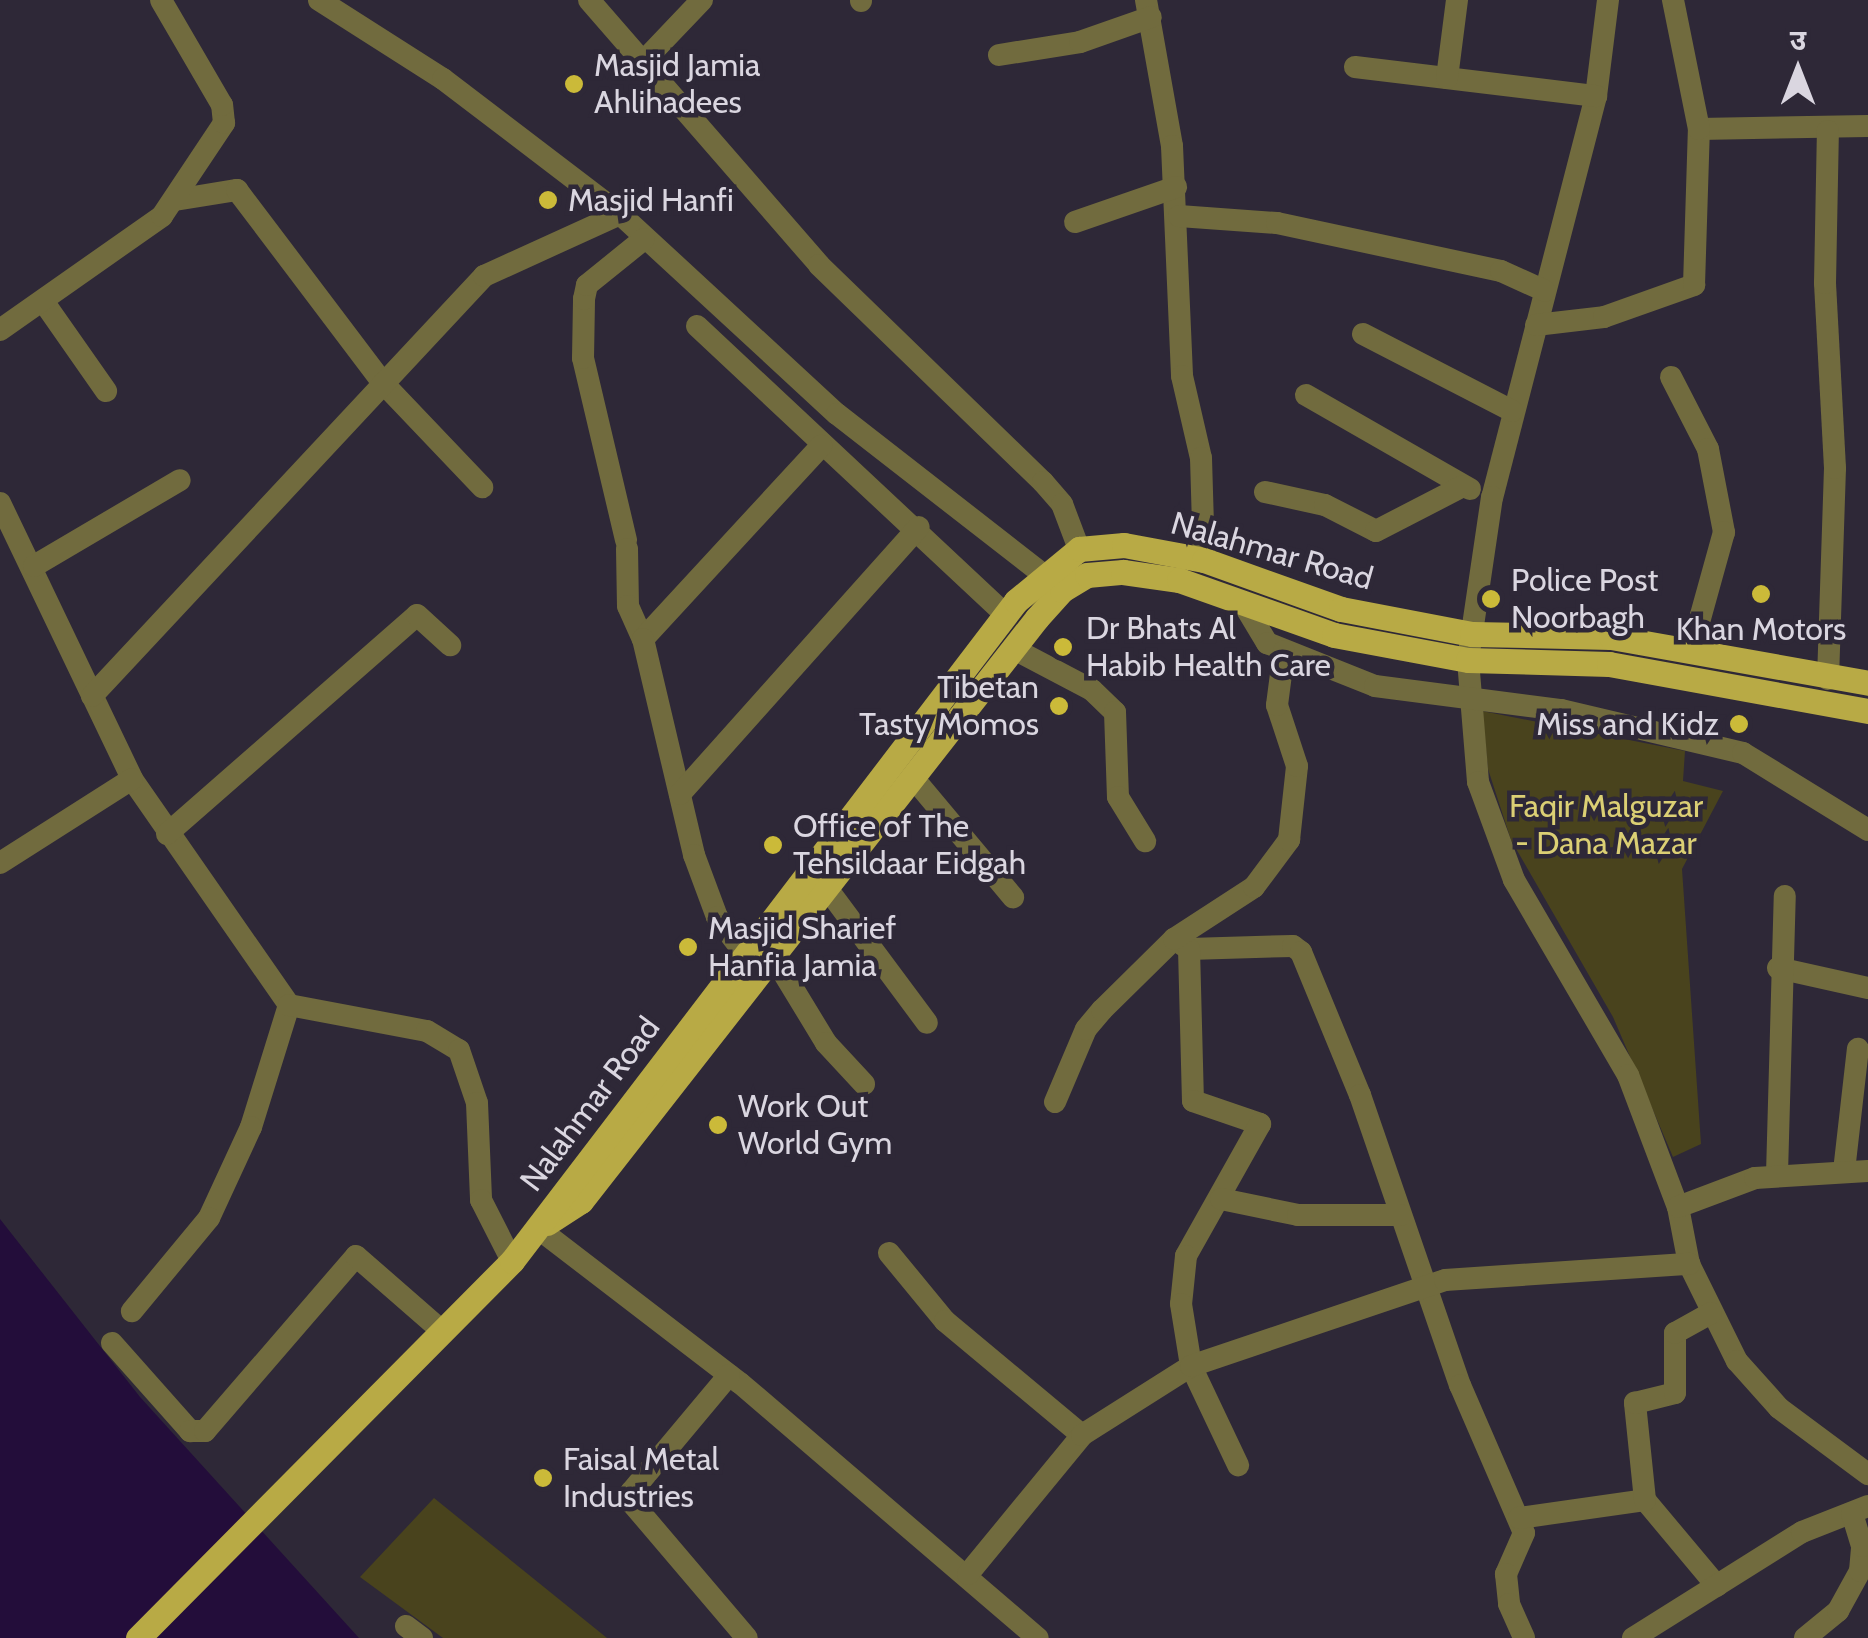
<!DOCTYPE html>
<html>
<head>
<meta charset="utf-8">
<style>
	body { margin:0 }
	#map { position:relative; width:1868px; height:1638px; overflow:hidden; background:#2e2837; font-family:Cabin,"Noto Sans Devanagari",sans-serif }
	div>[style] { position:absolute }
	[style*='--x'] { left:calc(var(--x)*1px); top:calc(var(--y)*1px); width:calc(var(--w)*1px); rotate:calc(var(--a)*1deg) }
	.green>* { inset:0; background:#49431d }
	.water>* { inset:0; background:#230d3a }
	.minor>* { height:22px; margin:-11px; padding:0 11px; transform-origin:11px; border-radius:11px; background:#716b3e }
	.major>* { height:25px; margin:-12.5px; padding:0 12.5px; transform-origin:12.5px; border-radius:12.5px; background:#b8aa45 }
	.dots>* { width:28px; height:28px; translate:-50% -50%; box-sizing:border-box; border:5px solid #2e2837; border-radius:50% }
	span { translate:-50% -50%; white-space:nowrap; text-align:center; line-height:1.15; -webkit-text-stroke:9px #2e2837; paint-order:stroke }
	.poi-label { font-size:32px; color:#dad6e0 }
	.left { translate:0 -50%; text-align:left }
	.right { translate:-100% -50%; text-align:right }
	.street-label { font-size:32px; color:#dad6e0 }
	.park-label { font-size:32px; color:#dbcf74 }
	.north { position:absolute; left:1748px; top:20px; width:100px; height:100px; -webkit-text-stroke:8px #2e2837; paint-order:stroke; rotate:0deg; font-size:28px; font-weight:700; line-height:40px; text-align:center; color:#dad6e0 }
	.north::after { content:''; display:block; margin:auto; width:35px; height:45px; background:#dad6e0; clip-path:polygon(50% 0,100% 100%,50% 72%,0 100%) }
</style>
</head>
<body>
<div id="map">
	<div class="green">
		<i style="clip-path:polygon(1482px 711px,1685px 751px,1683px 781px,1723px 791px,1682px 869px,1701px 1144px,1673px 1157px,1613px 1017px,1511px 840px,1488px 769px)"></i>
		<i style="clip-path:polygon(434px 1498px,607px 1638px,443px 1638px,360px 1577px)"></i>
	</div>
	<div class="water">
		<i style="clip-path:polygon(0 1219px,140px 1397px,359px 1638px,0 1638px)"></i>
	</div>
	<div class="minor">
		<i style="--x:319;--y:0;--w:147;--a:32.5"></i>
		<i style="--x:443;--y:79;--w:223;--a:37.3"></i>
		<i style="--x:620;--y:214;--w:295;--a:42.7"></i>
		<i style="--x:837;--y:414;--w:281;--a:37.9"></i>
		<i style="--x:589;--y:0;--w:351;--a:49"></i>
		<i style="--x:819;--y:265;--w:312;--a:44.1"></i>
		<i style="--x:1043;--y:482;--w:29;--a:49"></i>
		<i style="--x:1062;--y:504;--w:48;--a:69.3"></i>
		<i style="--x:861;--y:0;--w:1;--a:90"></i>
		<i style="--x:1146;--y:0;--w:148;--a:79.9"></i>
		<i style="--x:1172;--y:146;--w:230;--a:87.5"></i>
		<i style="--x:1182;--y:376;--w:84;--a:77"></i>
		<i style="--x:1201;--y:458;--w:102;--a:88.3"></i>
		<i style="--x:1608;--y:0;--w:97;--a:97.1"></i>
		<i style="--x:1596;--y:96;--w:414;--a:104.5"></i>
		<i style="--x:1492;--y:497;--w:165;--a:98.4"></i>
		<i style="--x:1468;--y:660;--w:122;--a:85.3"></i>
		<i style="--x:1478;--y:782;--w:104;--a:69.8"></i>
		<i style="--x:1514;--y:880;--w:226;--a:59.7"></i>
		<i style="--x:1628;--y:1075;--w:141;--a:69.3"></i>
		<i style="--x:1678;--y:1207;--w:58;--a:79.1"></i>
		<i style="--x:1689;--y:1264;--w:108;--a:63.7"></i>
		<i style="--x:1737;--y:1361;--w:63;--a:48.2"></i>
		<i style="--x:1779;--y:1408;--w:111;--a:36.6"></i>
		<i style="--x:999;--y:55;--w:82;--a:-9.1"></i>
		<i style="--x:1080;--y:42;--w:75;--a:-19.4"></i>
		<i style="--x:640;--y:65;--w:90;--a:-46.4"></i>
		<i style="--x:1355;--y:67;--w:243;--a:6.9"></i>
		<i style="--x:1447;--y:78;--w:79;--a:-82.7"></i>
		<i style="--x:1699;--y:129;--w:169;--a:-1"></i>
		<i style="--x:175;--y:200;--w:63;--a:-9.2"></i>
		<i style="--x:237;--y:190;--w:242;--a:52.9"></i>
		<i style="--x:383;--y:383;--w:144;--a:46.4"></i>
		<i style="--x:1179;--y:216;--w:98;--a:4.1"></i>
		<i style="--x:1277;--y:223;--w:229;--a:12.1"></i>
		<i style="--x:1501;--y:271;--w:48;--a:24.4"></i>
		<i style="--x:1075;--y:222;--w:107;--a:-19.1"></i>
		<i style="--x:43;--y:301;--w:110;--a:55"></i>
		<i style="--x:1536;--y:325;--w:68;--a:-6.7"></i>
		<i style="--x:1604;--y:317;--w:96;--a:-19.6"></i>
		<i style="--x:1694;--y:285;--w:156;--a:-88.2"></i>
		<i style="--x:1699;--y:129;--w:132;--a:-101.4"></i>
		<i style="--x:697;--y:326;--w:423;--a:43.1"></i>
		<i style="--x:0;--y:330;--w:198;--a:-35.1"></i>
		<i style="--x:162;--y:216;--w:112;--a:-56.3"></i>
		<i style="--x:224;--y:123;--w:18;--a:-96"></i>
		<i style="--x:222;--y:105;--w:121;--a:-120.2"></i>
		<i style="--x:1363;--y:334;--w:168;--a:27.3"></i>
		<i style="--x:1671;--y:377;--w:81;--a:62.8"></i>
		<i style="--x:1708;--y:449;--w:85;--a:79.1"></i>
		<i style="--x:1724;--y:532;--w:123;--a:105.5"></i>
		<i style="--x:1306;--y:395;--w:189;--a:29.8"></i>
		<i style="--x:1265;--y:492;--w:61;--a:12.2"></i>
		<i style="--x:1325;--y:505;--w:57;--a:27"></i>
		<i style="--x:1376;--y:531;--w:98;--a:-27.3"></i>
		<i style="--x:0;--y:503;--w:306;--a:64.4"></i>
		<i style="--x:132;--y:779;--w:275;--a:55.2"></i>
		<i style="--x:289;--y:1005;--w:128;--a:107.3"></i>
		<i style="--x:251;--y:1127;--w:100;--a:114.8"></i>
		<i style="--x:209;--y:1218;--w:121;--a:129.6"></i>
		<i style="--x:626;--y:540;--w:187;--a:-103.3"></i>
		<i style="--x:583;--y:358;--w:59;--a:-89"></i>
		<i style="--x:584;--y:299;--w:14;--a:-78"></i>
		<i style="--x:587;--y:285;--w:73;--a:-38.9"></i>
		<i style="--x:627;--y:549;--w:57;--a:89"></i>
		<i style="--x:628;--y:606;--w:36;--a:66"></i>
		<i style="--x:643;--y:639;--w:263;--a:-47.3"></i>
		<i style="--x:34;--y:566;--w:169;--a:-30.5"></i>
		<i style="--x:1243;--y:603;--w:47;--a:59"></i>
		<i style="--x:1267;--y:643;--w:116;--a:21.7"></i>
		<i style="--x:1375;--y:686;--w:188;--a:7.4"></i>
		<i style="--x:1561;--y:710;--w:187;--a:13.3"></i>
		<i style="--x:1743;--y:753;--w:147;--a:31.6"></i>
		<i style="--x:643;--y:639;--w:222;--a:76.7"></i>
		<i style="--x:694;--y:855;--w:66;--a:69.6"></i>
		<i style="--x:717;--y:917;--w:46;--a:52.9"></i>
		<i style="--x:1014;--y:649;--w:88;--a:27.7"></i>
		<i style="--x:1092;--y:690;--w:32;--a:44"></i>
		<i style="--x:1115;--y:712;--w:85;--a:88"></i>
		<i style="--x:1118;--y:797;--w:52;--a:58.5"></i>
		<i style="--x:1828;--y:679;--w:211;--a:-88.1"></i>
		<i style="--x:1835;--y:468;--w:185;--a:-93.1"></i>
		<i style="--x:1825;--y:283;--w:152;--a:-88.9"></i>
		<i style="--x:92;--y:696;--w:575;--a:-46.97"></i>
		<i style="--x:484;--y:276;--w:149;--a:-24.5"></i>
		<i style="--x:915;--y:780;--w:153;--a:50.1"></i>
		<i style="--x:680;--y:794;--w:358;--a:-48.2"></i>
		<i style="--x:167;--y:834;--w:332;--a:-41.2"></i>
		<i style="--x:417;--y:615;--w:45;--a:42.3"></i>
		<i style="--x:0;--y:863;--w:156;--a:-32.5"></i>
		<i style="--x:829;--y:891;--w:164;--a:53.4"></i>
		<i style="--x:1174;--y:939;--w:18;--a:34"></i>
		<i style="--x:1189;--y:949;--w:104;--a:-1.7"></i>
		<i style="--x:1293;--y:946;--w:10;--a:37"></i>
		<i style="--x:1301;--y:952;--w:155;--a:67.6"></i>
		<i style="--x:1360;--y:1095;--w:307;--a:71"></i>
		<i style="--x:1460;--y:1385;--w:161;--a:66.6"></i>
		<i style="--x:1524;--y:1533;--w:45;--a:113.7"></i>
		<i style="--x:1506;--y:1574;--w:30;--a:84"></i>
		<i style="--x:1509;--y:1604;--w:37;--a:66"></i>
		<i style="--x:1189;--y:949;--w:152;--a:88.5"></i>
		<i style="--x:1193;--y:1101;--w:71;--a:18.9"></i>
		<i style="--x:1260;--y:1124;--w:151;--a:119.3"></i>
		<i style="--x:1186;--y:1256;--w:48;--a:95.9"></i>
		<i style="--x:1181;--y:1304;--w:63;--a:80.8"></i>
		<i style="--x:1191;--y:1366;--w:110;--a:64.6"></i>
		<i style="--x:775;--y:959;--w:98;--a:58.7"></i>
		<i style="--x:826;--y:1043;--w:56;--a:47.2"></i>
		<i style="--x:1778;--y:968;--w:92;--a:12.5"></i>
		<i style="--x:289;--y:1005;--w:140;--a:10.7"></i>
		<i style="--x:427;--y:1031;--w:37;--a:31"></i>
		<i style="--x:459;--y:1050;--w:56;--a:71.2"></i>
		<i style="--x:477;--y:1103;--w:97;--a:87.6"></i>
		<i style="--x:481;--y:1200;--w:68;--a:63.1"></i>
		<i style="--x:1055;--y:1102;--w:79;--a:-67"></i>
		<i style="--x:1086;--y:1029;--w:25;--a:-50"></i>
		<i style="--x:1102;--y:1010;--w:101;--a:-44.6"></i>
		<i style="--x:1174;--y:939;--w:95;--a:-33"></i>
		<i style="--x:1254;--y:887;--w:59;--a:-53.3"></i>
		<i style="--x:1289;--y:840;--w:74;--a:-83.8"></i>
		<i style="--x:1297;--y:766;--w:64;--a:-108.2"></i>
		<i style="--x:1277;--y:705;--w:54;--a:-82.6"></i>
		<i style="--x:1844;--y:1171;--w:123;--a:-83.5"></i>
		<i style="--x:1777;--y:1174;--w:278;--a:-88.4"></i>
		<i style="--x:1221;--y:1199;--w:79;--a:11.7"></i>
		<i style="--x:1298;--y:1215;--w:102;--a:0"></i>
		<i style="--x:1678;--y:1207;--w:82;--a:-20.6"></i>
		<i style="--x:1755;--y:1178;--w:113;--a:-3.5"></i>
		<i style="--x:539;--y:1229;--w:253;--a:37.5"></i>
		<i style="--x:740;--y:1383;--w:392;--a:40.6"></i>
		<i style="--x:889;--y:1253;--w:88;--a:50.5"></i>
		<i style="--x:945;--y:1321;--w:178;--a:39.8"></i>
		<i style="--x:112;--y:1343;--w:118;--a:48.4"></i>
		<i style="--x:190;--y:1431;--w:15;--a:0"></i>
		<i style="--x:205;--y:1431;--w:231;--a:-49.2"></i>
		<i style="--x:356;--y:1256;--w:116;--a:41.1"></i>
		<i style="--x:729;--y:1375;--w:153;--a:129.9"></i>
		<i style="--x:631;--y:1492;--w:11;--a:85"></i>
		<i style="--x:632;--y:1503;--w:177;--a:49.6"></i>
		<i style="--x:1645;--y:1500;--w:112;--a:50.1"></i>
		<i style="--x:1519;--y:1518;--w:127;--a:-8.1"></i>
		<i style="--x:1645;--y:1500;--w:98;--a:-95.9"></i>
		<i style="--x:1635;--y:1403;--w:41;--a:-14"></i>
		<i style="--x:1675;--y:1393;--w:60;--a:-90"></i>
		<i style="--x:1675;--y:1333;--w:41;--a:-29.1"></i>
		<i style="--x:968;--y:1574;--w:180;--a:-50.6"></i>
		<i style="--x:1082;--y:1435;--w:129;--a:-32.3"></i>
		<i style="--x:1191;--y:1366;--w:268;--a:-18.7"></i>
		<i style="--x:1445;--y:1280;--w:245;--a:-3.8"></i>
		<i style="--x:406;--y:1626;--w:20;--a:37"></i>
		<i style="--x:1633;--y:1638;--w:199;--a:-32.1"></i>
		<i style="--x:1802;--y:1532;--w:71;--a:-21.5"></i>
		<i style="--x:1805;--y:1638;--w:43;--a:-39.3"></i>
		<i style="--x:1838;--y:1611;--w:46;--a:-61.2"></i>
		<i style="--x:1860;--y:1571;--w:25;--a:-85"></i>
		<i style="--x:1862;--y:1546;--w:34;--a:-107"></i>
	</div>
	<div class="major">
		<i style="--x:547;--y:1223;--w:40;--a:-32.9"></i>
		<i style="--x:581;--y:1201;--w:740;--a:-51.97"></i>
		<i style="--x:1037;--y:618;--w:38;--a:-48"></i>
		<i style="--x:1062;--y:590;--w:29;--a:-31"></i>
		<i style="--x:1087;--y:575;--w:36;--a:-5"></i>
		<i style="--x:1123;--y:572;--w:57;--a:8.1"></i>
		<i style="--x:1179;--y:580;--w:164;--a:19.5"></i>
		<i style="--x:1334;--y:635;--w:136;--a:10.6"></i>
		<i style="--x:1468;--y:660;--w:141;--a:1.6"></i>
		<i style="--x:1609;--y:664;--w:263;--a:10.3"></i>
		<i style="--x:138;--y:1638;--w:531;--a:-45.23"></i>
		<i style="--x:512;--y:1261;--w:830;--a:-52.63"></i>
		<i style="--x:1016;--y:601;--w:82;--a:-39.5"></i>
		<i style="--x:1079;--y:549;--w:45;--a:-5.1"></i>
		<i style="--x:1124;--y:545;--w:81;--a:10.6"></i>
		<i style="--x:1204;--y:560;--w:145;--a:19.7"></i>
		<i style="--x:1341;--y:609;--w:133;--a:10.8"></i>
		<i style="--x:1472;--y:634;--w:139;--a:1.2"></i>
		<i style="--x:1611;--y:637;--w:261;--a:10.1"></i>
	</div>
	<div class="dots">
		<i style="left:574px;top:84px;background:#cbba39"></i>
		<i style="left:548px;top:200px;background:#cbba39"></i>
		<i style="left:1761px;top:594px;background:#cbba39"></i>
		<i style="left:1491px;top:599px;background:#cbba39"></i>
		<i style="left:1063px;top:647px;background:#cbba39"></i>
		<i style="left:1059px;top:706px;background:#cbba39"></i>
		<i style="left:1739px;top:724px;background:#cbba39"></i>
		<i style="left:773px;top:845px;background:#cbba39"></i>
		<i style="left:688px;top:947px;background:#cbba39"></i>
		<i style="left:718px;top:1125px;background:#cbba39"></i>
		<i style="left:543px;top:1478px;background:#cbba39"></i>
	</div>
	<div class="poi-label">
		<span class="left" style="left:594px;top:84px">Masjid Jamia<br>Ahlihadees</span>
		<span class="left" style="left:568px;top:200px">Masjid Hanfi</span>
		<span class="left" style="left:1511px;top:599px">Police Post<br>Noorbagh</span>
		<span class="left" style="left:1086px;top:647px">Dr Bhats Al<br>Habib Health Care</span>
		<span style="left:1761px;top:629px">Khan Motors</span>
		<span class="right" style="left:1039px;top:706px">Tibetan<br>Tasty Momos</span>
		<span class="right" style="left:1719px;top:724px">Miss and Kidz</span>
		<span class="left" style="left:793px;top:845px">Office of The<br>Tehsildaar Eidgah</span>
		<span class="left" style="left:708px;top:947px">Masjid Sharief<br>Hanfia Jamia</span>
		<span class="left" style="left:738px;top:1125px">Work Out<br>World Gym</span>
		<span class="left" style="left:563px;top:1478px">Faisal Metal<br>Industries</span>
	</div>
	<div class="street-label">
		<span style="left:1272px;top:551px;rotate:16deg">Nalahmar Road</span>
		<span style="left:590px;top:1104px;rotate:-53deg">Nalahmar Road</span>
	</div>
	<div class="park-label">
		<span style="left:1606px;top:825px">Faqir Malguzar<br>- Dana Mazar</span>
	</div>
	<div class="north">उ</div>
</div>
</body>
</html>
